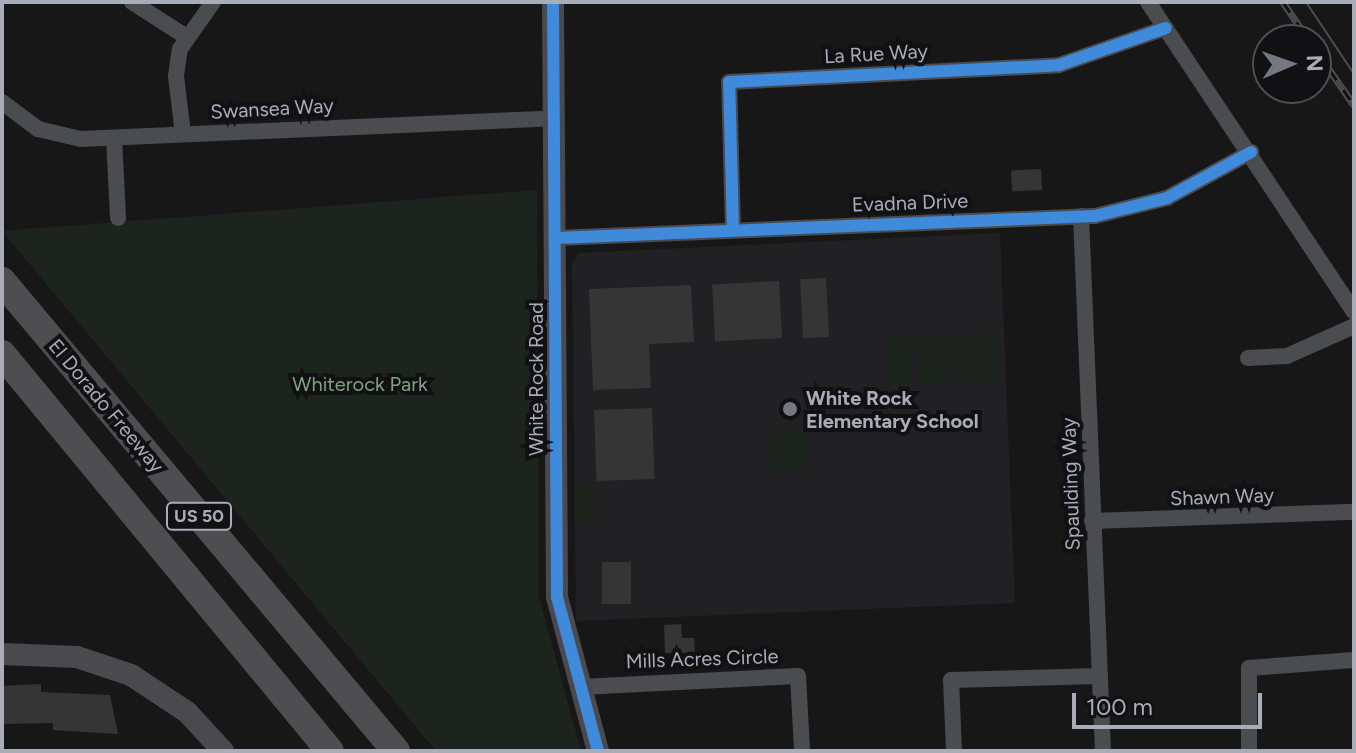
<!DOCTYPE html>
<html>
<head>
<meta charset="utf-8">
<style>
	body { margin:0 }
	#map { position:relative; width:1356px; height:753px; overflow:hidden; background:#171717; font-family:Figtree,sans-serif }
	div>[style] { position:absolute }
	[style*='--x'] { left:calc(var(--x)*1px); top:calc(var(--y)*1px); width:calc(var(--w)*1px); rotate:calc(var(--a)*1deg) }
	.built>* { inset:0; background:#212123 }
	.green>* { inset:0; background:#1d241e; transform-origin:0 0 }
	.building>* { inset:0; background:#353536; transform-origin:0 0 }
	.street>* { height:16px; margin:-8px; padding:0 8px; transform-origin:8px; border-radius:8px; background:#4b4c50 }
	.secondary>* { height:22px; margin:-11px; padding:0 11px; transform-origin:11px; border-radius:11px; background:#4a4a4e }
	.highway>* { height:28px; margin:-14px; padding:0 14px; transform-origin:14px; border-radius:14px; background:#4e4e51 }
	.tram>* { height:2px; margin:-1px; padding:0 1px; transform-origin:1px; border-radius:1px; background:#4b4c4f }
	.rail>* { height:7px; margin-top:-3.5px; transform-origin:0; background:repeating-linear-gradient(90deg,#111113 0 12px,#4b4c4f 0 24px); box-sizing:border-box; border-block:2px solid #4b4c4f }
	.cycleway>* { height:12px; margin:-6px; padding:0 6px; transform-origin:6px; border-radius:6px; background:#408adc }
	.dots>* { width:22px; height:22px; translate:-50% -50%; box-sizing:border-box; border:4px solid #111113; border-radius:50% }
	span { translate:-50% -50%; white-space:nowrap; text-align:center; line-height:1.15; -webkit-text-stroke:8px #111113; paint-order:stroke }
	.shield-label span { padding:2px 6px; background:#111113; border:2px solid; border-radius:6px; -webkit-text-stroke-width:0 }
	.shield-label { font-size:18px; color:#a8adb8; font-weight:700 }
	.street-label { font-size:20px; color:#a8adb8 }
	.park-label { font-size:20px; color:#7fa381 }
	.poi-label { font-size:20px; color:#a8adb8; font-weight:700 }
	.left { translate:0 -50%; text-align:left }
	.frame { position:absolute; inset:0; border:4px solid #a8adb8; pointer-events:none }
	.north { position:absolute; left:1252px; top:24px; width:80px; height:80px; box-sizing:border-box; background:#111113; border:2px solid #4d4f55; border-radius:50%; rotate:88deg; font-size:22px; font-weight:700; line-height:32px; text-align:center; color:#a8adb8 }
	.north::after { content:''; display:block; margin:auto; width:28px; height:36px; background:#757880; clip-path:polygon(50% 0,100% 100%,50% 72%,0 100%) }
	.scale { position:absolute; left:1072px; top:693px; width:190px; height:36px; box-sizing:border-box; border:4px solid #a8adb8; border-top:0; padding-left:10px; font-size:24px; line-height:28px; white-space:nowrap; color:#a8adb8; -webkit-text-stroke:6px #111113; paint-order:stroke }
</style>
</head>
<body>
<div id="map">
	<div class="built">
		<i style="clip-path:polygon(1000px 233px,1015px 603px,576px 621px,572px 263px,578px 253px)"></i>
	</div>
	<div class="green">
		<i style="clip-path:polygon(537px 190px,539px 597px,581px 751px,436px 751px,2px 231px)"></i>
		<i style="left:998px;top:333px;width:47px;height:25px;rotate:88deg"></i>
		<i style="left:969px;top:335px;width:46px;height:25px;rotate:88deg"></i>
		<i style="left:940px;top:336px;width:47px;height:24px;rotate:86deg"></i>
		<i style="left:911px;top:337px;width:47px;height:25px;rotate:88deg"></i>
		<i style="left:809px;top:430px;width:41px;height:41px;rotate:89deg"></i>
		<i style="clip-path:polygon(599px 482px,592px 523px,576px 523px,576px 483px)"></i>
	</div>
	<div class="building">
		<i style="left:1041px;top:169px;width:21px;height:30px;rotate:87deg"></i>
		<i style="left:826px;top:278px;width:59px;height:26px;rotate:87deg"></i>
		<i style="left:779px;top:281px;width:57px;height:67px;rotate:87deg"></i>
		<i style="clip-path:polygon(691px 285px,694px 342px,649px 344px,651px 388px,593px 390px,589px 289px)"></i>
		<i style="left:652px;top:408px;width:71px;height:58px;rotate:88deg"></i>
		<i style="left:602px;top:562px;width:29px;height:42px"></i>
		<i style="clip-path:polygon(681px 624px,682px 638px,694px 638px,695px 653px,665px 653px,664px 625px)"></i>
		<i style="clip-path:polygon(41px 684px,41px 692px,110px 695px,118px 734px,53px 730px,53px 723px,2px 724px,2px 686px)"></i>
	</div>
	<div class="street">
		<i style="--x:132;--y:2;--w:63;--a:32.7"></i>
		<i style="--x:1148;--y:2;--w:372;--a:56.4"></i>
		<i style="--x:2;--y:102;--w:45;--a:36.9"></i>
		<i style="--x:38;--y:129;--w:44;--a:13.1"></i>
		<i style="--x:81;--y:139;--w:473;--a:-2.5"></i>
		<i style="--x:183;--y:134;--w:58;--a:-96.9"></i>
		<i style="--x:176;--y:76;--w:27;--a:-82"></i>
		<i style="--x:180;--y:49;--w:57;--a:-54.9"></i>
		<i style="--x:114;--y:138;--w:80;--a:87.1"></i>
		<i style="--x:1081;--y:216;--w:535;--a:87.65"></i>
		<i style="--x:733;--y:230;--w:148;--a:-91.5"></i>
		<i style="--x:729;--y:82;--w:330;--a:-2.9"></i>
		<i style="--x:1059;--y:65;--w:113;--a:-19.1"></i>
		<i style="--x:556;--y:238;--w:539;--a:-2.34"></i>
		<i style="--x:1095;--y:216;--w:74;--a:-14"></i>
		<i style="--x:1167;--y:198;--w:96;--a:-28.7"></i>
		<i style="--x:1248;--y:358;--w:39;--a:-3"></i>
		<i style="--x:1287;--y:356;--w:73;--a:-24.1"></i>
		<i style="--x:1092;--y:521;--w:262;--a:-2"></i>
		<i style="--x:581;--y:687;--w:217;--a:-2.9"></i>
		<i style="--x:798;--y:676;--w:75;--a:86.9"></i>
		<i style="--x:954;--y:751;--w:71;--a:-92.4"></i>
		<i style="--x:951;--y:680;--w:149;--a:-1.5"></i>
		<i style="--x:1249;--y:751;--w:83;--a:-90"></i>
		<i style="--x:1249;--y:668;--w:105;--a:-4.4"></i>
	</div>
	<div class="secondary">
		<i style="--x:553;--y:2;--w:595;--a:89.61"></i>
		<i style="--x:557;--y:597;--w:159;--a:75.1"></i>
		<i style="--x:2;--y:654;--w:75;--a:2.3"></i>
		<i style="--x:77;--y:657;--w:57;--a:18.4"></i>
		<i style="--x:131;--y:675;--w:67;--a:33.5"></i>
		<i style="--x:187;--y:712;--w:53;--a:47.3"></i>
	</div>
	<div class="highway">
		<i style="--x:2;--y:281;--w:613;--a:50.03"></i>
		<i style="--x:2;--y:354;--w:515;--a:50.44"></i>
	</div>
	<div class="tram">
		<i style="--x:1306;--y:2;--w:87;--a:56.3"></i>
	</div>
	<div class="rail">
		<i style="--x:1283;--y:2;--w:46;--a:55.6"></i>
		<i style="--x:1316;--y:50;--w:67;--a:55.4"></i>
	</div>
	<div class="cycleway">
		<i style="--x:553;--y:2;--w:595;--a:89.61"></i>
		<i style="--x:557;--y:597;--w:159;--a:75.1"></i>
		<i style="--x:733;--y:230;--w:148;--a:-91.5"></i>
		<i style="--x:729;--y:82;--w:330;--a:-2.9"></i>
		<i style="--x:1059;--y:65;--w:113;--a:-19.1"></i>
		<i style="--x:556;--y:238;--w:539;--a:-2.34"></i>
		<i style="--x:1095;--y:216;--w:74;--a:-14"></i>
		<i style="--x:1167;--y:198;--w:96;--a:-28.7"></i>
	</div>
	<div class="dots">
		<i style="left:790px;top:409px;background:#757880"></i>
	</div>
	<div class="shield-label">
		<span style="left:199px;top:516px">US 50</span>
	</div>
	<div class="street-label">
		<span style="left:876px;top:54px;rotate:-3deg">La Rue Way</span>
		<span style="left:272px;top:109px;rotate:-3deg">Swansea Way</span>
		<span style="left:910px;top:203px;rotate:-2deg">Evadna Drive</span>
		<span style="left:536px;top:379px;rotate:-90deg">White Rock Road</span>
		<span style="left:106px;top:406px;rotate:50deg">El Dorado Freeway</span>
		<span style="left:1071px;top:484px;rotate:-92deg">Spaulding Way</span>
		<span style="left:1222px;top:497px;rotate:-2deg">Shawn Way</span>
		<span style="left:702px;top:659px;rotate:-2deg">Mills Acres Circle</span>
	</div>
	<div class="park-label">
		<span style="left:360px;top:384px">Whiterock Park</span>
	</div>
	<div class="poi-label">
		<span class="left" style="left:806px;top:410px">White Rock<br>Elementary School</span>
	</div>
	<div class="frame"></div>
	<div class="north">N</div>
	<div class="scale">100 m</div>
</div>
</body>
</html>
